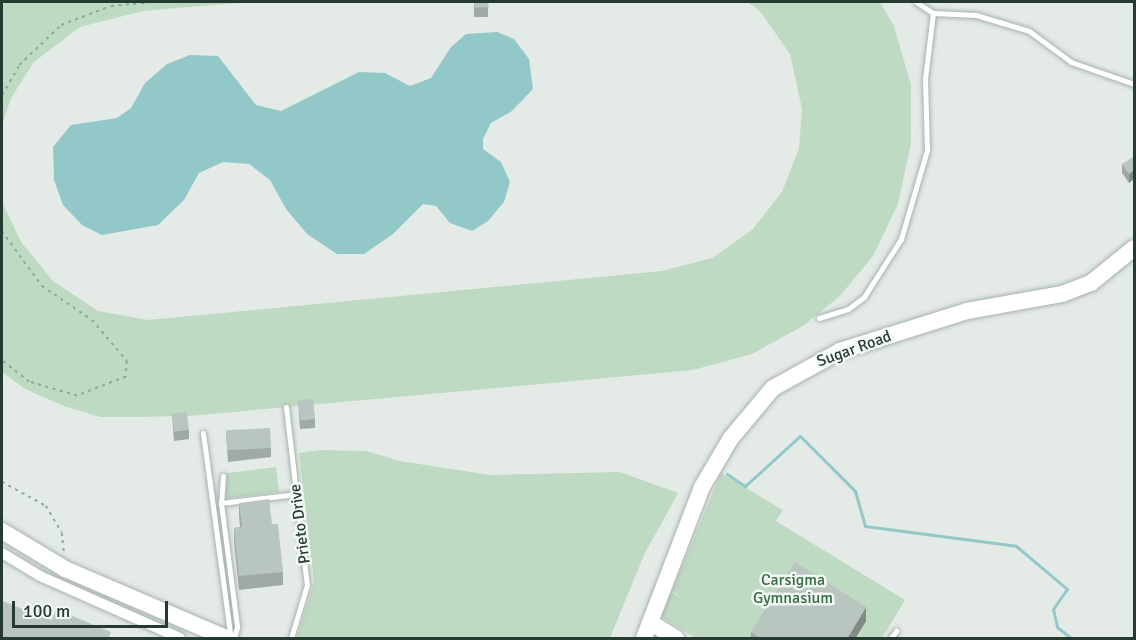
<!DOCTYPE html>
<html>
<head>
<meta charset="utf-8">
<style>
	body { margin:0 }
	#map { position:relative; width:1136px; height:640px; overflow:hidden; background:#e4ebe7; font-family:Signika,sans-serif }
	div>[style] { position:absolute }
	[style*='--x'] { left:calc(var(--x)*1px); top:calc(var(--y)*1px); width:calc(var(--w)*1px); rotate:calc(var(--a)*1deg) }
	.green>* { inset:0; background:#bfdac3; transform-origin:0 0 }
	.water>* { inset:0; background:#93c8c9 }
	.stream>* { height:3px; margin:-1.5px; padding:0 1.5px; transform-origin:1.5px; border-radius:1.5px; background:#93c8c9 }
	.path>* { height:1.5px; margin-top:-0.75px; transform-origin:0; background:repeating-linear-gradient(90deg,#88ab9c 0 3px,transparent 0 7.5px) }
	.roads { filter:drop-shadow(0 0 2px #a7b3ad) drop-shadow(0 0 2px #a7b3ad) }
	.lane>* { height:5px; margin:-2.5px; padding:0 2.5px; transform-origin:2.5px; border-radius:2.5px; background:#fff }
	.street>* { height:10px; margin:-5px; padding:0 5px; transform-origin:5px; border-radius:5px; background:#fff }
	.secondary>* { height:16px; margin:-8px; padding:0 8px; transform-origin:8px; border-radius:8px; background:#fff }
	.wall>* { inset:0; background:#9faaa5; transform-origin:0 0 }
	.shaded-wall>* { inset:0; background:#828b86 }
	.building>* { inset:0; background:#b9c6c0; transform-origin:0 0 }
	span { translate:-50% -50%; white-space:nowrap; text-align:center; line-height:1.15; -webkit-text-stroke:5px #f4f8f5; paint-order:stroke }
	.street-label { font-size:16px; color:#253b32 }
	.park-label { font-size:16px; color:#346c43 }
	.frame { position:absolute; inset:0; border:3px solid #253b32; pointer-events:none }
	.scale { position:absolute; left:12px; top:601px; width:156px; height:27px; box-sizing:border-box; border:3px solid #253b32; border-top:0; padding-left:8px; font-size:18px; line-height:21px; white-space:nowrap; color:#253b32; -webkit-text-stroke:4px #f4f8f5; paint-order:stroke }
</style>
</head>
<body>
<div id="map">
	<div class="green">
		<i style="clip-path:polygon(2px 2px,250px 2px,143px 11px,80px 27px,34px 62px,11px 98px,2px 125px)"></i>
		<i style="clip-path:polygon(747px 2px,880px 2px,894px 26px,911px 85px,911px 143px,898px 204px,873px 256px,840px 296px,803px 326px,752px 354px,693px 370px,189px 416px,135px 417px,100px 417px,64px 406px,25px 389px,2px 372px,2px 189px,3px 204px,21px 242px,53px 281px,98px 311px,148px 320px,662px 271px,712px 258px,752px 230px,782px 192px,799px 148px,802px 109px,790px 54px,759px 10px)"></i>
		<i style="clip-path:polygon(319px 450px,366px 451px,400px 461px,490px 475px,620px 472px,678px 493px,644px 555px,610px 638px,297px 638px,314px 582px,299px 453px)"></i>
		<i style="left:276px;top:467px;width:25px;height:53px;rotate:83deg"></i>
		<i style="clip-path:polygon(721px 473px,783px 510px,776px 521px,905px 600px,882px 638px,695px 638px,661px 616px,671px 592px,682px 598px,672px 591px)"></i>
	</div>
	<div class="water">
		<i style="clip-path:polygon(497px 32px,514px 39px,529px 59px,533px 89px,512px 111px,491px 123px,483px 139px,483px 149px,501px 162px,510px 182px,504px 202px,488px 221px,472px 231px,450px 223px,436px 206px,423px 204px,393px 234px,364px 254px,337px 254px,307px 234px,286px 209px,270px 180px,249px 164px,223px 162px,199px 173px,184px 200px,158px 225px,102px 235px,82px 225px,63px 205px,54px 180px,53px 147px,71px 125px,117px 118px,131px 108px,145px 83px,167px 64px,190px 55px,218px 56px,256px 105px,281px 111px,359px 72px,385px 73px,410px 86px,431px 78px,451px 47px,466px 34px)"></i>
	</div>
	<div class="stream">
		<i style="--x:727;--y:474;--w:22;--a:34"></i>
		<i style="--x:745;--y:486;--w:74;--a:-42.3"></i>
		<i style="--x:800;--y:436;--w:78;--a:45"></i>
		<i style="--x:855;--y:491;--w:36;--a:74"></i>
		<i style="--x:865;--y:526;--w:152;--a:7.5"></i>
		<i style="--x:1016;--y:546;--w:67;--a:40.1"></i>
		<i style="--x:1067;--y:589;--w:24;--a:125"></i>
		<i style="--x:1053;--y:609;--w:18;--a:77"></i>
		<i style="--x:1057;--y:627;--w:18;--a:38"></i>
	</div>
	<div class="path">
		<i style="--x:2;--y:95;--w:34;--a:-60"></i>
		<i style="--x:19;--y:65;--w:58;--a:-43.6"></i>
		<i style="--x:61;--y:25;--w:53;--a:-20.8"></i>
		<i style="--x:111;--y:6;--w:43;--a:-5.3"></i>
		<i style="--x:2;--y:231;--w:68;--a:54"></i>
		<i style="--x:42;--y:286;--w:60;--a:34.2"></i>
		<i style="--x:92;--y:320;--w:54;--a:49.5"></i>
		<i style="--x:127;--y:361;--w:16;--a:94"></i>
		<i style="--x:126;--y:377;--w:53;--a:158.8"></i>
		<i style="--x:77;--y:396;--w:50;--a:-163.7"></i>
		<i style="--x:29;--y:382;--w:34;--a:-142"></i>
		<i style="--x:2;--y:482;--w:50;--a:28.6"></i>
		<i style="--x:46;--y:506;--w:31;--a:59"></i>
		<i style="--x:62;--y:533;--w:19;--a:84"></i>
	</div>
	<div class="roads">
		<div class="lane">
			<i style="--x:916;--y:2;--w:20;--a:33"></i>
			<i style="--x:933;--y:13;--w:43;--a:2.7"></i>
			<i style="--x:976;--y:15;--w:55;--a:16.8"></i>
			<i style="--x:1029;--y:31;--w:52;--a:36.4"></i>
			<i style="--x:1071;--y:62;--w:67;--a:19.2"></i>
			<i style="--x:819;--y:318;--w:30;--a:-17"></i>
			<i style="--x:848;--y:309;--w:20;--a:-37"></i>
			<i style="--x:864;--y:297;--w:69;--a:-57.5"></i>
			<i style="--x:901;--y:239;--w:93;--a:-73.7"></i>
			<i style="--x:927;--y:150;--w:71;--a:-91.6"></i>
			<i style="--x:925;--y:79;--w:66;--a:-83.1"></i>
			<i style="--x:286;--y:407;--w:179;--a:83.3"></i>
			<i style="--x:307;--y:585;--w:55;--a:106.8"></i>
			<i style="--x:203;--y:433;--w:203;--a:82.3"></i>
			<i style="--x:223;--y:476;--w:27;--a:94"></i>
			<i style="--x:221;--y:503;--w:125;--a:82.6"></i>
			<i style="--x:237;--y:627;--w:11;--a:105"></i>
			<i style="--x:221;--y:503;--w:76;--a:-6.8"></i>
			<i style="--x:891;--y:638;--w:9;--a:-54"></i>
		</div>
		<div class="street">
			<i style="--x:2;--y:553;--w:44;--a:31.2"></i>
			<i style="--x:40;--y:576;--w:153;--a:23.9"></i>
		</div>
		<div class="secondary">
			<i style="--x:2;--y:531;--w:74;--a:31.1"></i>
			<i style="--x:65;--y:569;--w:175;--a:23.2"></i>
			<i style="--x:650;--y:622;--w:31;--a:32"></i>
			<i style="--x:644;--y:638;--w:162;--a:-69"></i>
			<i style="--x:702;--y:487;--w:57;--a:-59.4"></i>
			<i style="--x:731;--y:438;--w:65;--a:-50"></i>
			<i style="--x:773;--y:388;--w:77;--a:-28.9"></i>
			<i style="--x:840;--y:351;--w:133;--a:-17.5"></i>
			<i style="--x:967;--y:311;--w:97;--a:-10.1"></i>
			<i style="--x:1062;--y:294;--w:31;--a:-21"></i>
			<i style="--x:1091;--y:283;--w:55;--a:-39.1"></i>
		</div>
	</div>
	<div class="wall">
		<i style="left:474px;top:2px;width:14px;height:15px"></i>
		<i style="clip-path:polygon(1134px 159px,1129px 183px,1122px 173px,1122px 164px)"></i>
		<i style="clip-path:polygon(298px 400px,315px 419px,315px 428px,300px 429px)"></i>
		<i style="clip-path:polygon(172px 414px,189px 430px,189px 439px,174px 441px)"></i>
		<i style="clip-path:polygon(226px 432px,271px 448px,271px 457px,228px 462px)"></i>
		<i style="clip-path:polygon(239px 503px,272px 524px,283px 572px,283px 585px,239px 590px,234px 541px,234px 528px,240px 527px,239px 516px)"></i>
		<i style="clip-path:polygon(866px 621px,855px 639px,751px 639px,751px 632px)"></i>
	</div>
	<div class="shaded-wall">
		<i style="clip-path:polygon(1134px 170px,1134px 179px,1129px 183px,1129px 174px)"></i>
		<i style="clip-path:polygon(866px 607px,866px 621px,855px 639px,847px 639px)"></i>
	</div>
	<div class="building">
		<i style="clip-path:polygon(474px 2px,488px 2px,489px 7px,475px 8px)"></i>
		<i style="clip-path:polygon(1133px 157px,1134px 159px,1134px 170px,1129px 174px,1122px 164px)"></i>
		<i style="left:313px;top:399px;width:20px;height:15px;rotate:84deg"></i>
		<i style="left:187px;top:412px;width:18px;height:15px;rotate:84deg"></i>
		<i style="left:270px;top:428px;width:20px;height:44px;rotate:87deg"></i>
		<i style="clip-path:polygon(269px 499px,272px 524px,278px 524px,283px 572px,239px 576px,234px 528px,242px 527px,239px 503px)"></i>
		<i style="clip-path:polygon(795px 562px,866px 607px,847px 639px,761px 639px,751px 632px)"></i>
		<i style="clip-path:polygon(2px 601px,52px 620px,56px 609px,111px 632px,108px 639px,2px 639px)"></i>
	</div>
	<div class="street-label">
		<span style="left:854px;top:349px;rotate:-20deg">Sugar Road</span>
		<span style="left:300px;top:524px;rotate:-97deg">Prieto Drive</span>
	</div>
	<div class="park-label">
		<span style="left:793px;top:589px">Carsigma<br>Gymnasium</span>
	</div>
	<div class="frame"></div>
	<div class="scale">100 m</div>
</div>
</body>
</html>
